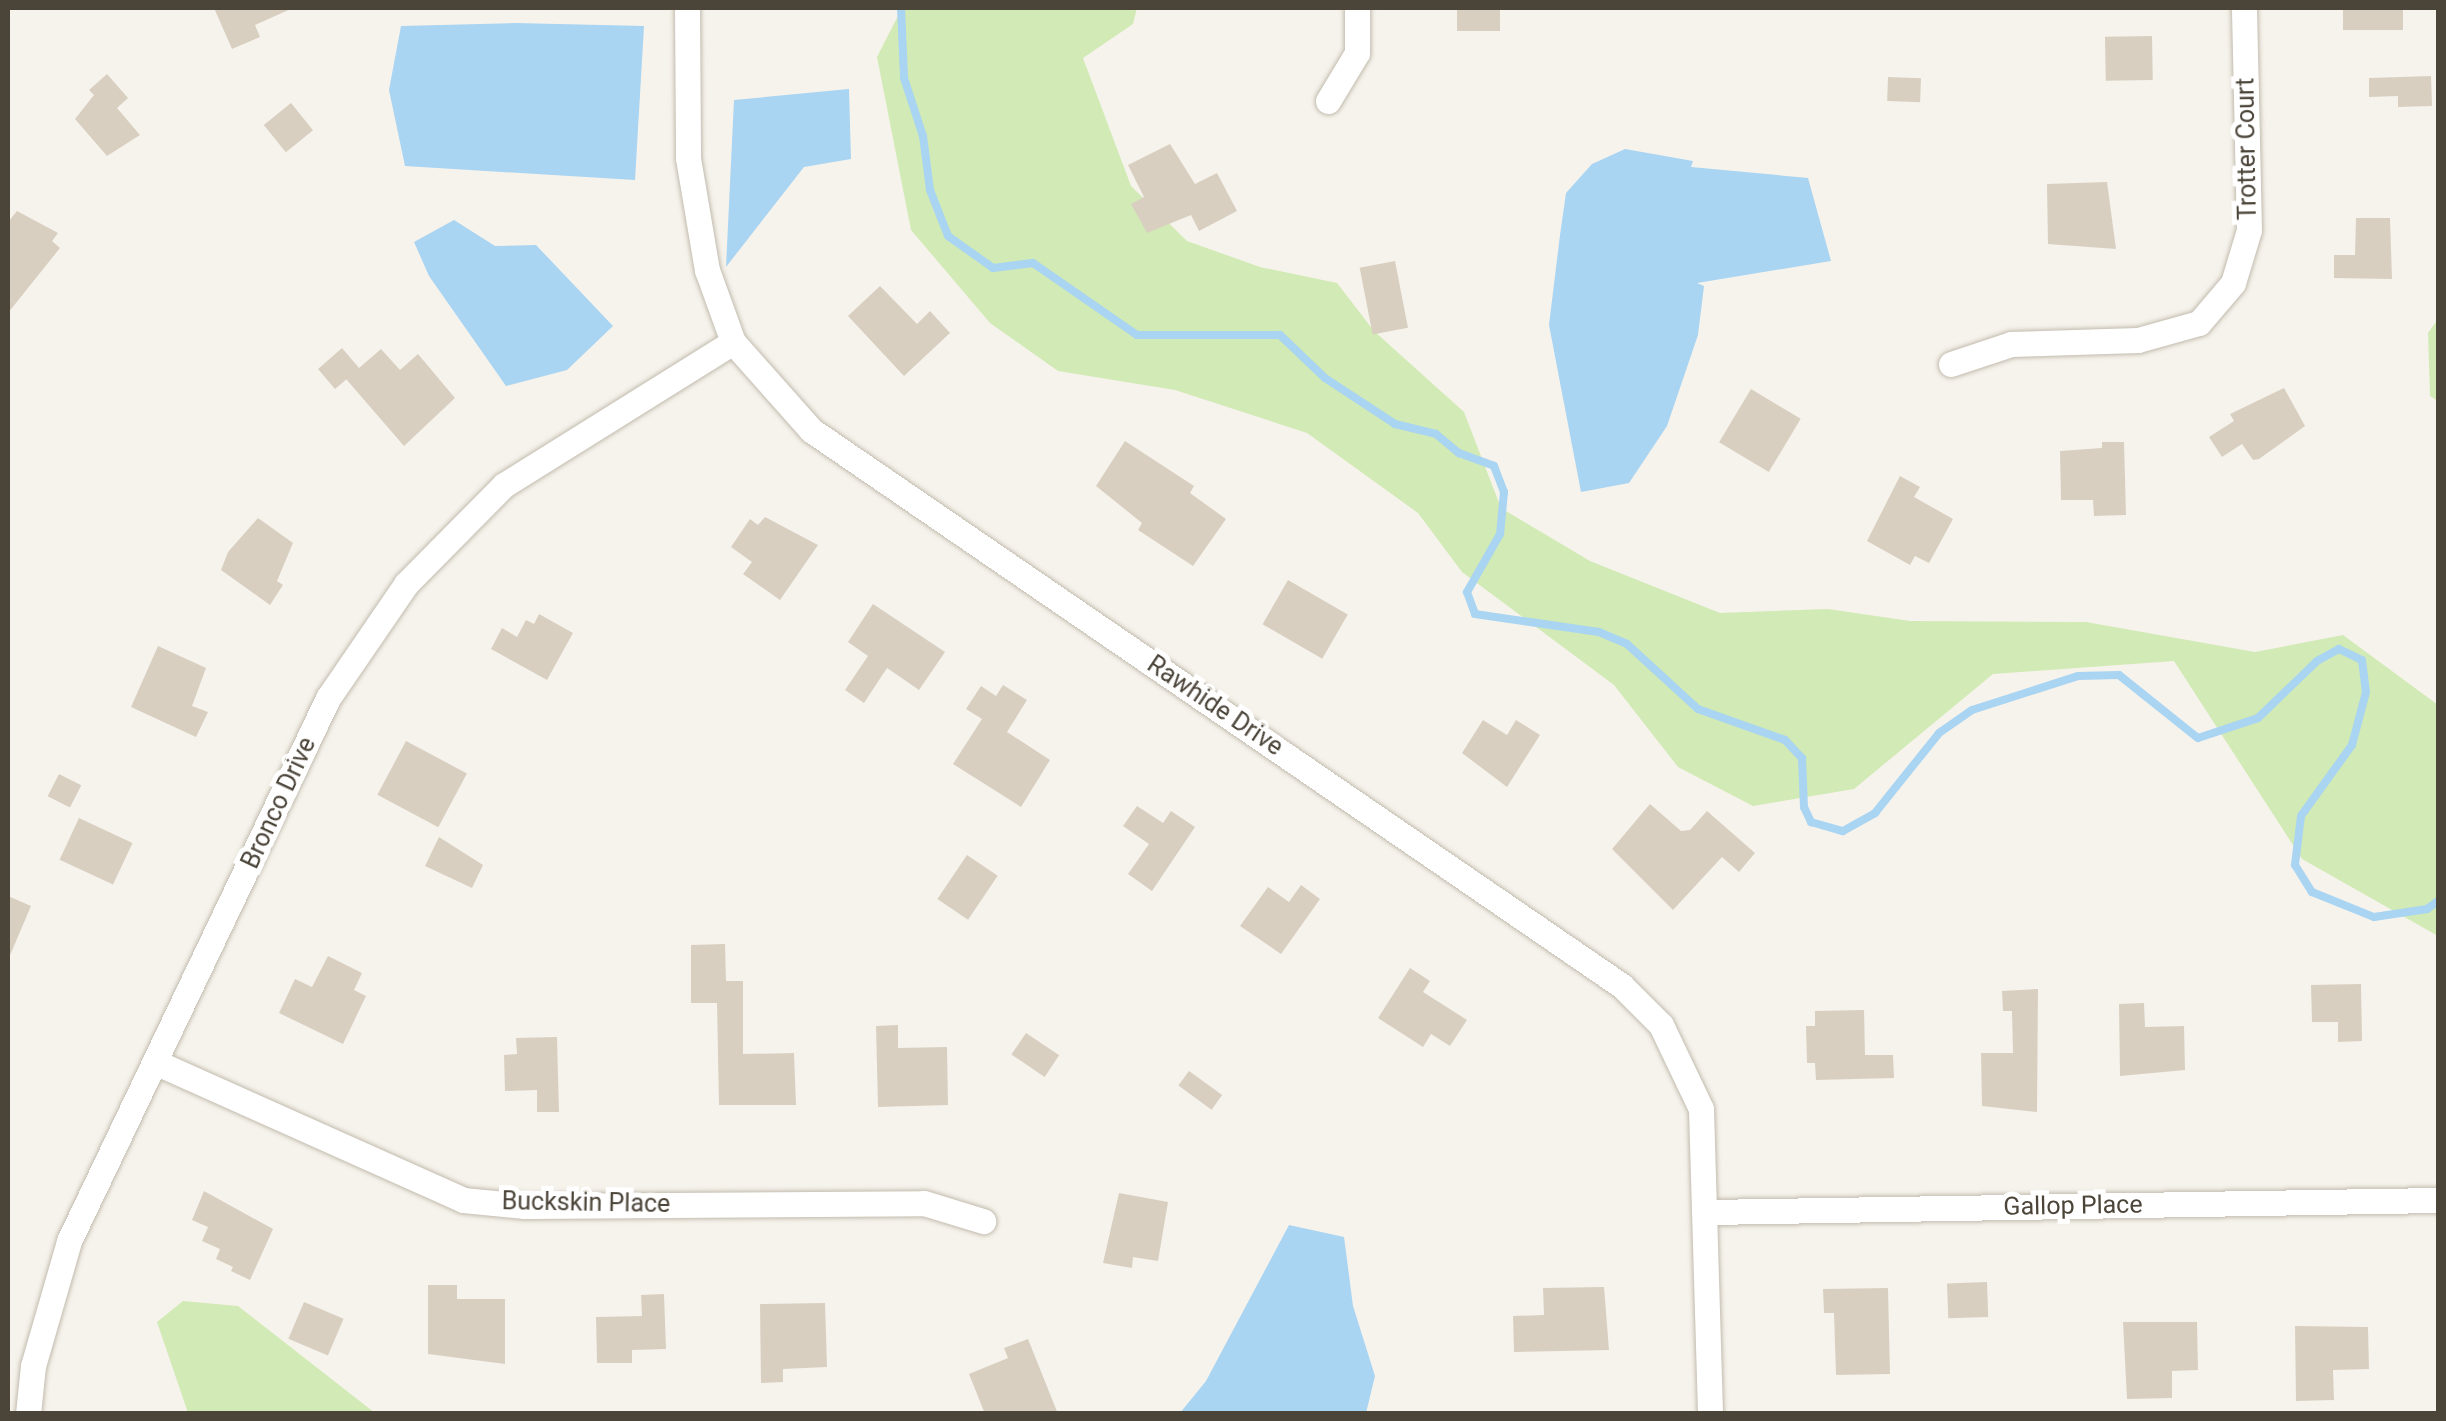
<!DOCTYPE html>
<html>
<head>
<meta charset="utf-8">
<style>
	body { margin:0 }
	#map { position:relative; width:2446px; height:1421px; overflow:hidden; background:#f6f3ec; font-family:Roboto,sans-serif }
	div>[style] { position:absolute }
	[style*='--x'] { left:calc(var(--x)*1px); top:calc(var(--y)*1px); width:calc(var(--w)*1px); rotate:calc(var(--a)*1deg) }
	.green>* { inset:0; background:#d2eab5 }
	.water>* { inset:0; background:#a9d4f2 }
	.stream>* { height:8px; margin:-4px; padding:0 4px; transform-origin:4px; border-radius:4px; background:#a9d4f2 }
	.building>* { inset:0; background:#d8cfc1; transform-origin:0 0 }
	.roads { filter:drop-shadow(0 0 2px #c2bbae) drop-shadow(0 0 2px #c2bbae) }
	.minor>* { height:25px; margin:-12.5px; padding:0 12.5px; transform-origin:12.5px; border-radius:12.5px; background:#fff }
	span { translate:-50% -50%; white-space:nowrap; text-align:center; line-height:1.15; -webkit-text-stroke:10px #fff; paint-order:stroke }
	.street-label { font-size:25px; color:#4b4439 }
	.frame { position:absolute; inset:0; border:10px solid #4b4439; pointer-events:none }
</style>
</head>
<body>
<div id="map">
	<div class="green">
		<i style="clip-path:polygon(902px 8px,1137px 8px,1133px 24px,1083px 58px,1131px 186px,1187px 241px,1260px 267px,1337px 283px,1374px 331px,1464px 412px,1501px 508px,1590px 561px,1720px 613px,1828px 609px,1910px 621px,2086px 622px,2255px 652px,2343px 635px,2438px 705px,2438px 936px,2302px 859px,2174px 661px,1993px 674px,1854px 789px,1753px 806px,1678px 767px,1614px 685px,1462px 572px,1418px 513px,1307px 433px,1175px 390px,1058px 371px,990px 323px,911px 230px,877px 57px)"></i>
		<i style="clip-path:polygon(2438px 319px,2438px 401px,2430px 396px,2428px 333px)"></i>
		<i style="clip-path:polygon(183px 1301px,238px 1306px,375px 1413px,188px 1413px,157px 1322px)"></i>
	</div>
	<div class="water">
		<i style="clip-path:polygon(515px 23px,644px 26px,635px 180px,405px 166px,389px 90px,401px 26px)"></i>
		<i style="clip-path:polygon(849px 89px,851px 159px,804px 167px,726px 267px,734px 100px)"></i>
		<i style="clip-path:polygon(1625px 149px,1693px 161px,1691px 167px,1808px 178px,1831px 261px,1697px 283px,1704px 286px,1698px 335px,1667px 426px,1629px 483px,1581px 492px,1549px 325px,1560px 235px,1566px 193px,1592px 164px)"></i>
		<i style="clip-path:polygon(454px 220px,495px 246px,536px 245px,613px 326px,567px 370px,506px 386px,429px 276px,414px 242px)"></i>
		<i style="clip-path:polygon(1289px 1225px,1344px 1237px,1353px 1306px,1375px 1376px,1366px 1413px,1180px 1413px,1206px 1381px)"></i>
	</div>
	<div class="stream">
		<i style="--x:901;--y:8;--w:70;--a:87.5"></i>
		<i style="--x:904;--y:78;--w:61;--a:71.9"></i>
		<i style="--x:923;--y:136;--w:54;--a:82.6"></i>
		<i style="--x:930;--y:190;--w:49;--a:68.6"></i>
		<i style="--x:948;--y:236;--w:55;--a:35.4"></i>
		<i style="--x:993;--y:268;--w:40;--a:-7.1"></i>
		<i style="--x:1033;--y:263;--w:126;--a:34.7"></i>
		<i style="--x:1137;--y:335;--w:143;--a:0"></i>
		<i style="--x:1280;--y:335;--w:62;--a:43.7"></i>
		<i style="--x:1325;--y:378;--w:84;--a:33.3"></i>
		<i style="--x:1395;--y:424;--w:42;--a:13.7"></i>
		<i style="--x:1436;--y:434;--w:30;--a:40"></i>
		<i style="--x:1459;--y:453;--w:37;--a:20"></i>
		<i style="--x:1494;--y:466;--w:28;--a:69"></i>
		<i style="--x:1504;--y:492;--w:42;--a:95.4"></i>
		<i style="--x:1500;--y:534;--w:67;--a:119.6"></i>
		<i style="--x:1467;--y:592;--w:23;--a:70"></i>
		<i style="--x:1475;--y:614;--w:125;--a:8.3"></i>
		<i style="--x:1599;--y:632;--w:30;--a:23"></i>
		<i style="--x:1627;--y:644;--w:96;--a:42.5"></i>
		<i style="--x:1698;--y:709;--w:92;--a:19.6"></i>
		<i style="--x:1785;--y:740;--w:25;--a:47"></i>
		<i style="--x:1802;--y:758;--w:49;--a:87.7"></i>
		<i style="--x:1804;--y:807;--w:17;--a:65"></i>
		<i style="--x:1811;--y:822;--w:33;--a:16"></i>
		<i style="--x:1843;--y:831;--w:37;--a:-29"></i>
		<i style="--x:1875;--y:813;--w:102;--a:-51.3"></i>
		<i style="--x:1939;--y:733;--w:40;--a:-34.9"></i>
		<i style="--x:1972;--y:710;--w:111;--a:-17.8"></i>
		<i style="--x:2078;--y:676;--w:41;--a:-1.4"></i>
		<i style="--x:2119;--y:675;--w:101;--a:38.6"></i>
		<i style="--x:2198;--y:738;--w:63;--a:-18.4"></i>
		<i style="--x:2258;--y:718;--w:82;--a:-44"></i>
		<i style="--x:2317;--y:661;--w:25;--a:-29"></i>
		<i style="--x:2339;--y:649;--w:25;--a:26"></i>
		<i style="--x:2362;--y:660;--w:32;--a:83"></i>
		<i style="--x:2366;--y:692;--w:55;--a:104.8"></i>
		<i style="--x:2352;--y:745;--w:87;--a:125.7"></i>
		<i style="--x:2301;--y:816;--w:49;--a:97"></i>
		<i style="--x:2295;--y:865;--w:32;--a:58"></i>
		<i style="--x:2312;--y:892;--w:67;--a:22"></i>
		<i style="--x:2374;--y:917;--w:54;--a:-8.6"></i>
		<i style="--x:2427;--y:909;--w:14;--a:-36"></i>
	</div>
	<div class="building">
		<i style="clip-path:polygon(214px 8px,293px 8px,255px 25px,260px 37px,232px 49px)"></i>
		<i style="left:1457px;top:8px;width:43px;height:23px"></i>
		<i style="left:2343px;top:8px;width:60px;height:22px"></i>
		<i style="left:2152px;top:36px;width:44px;height:47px;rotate:89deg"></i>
		<i style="clip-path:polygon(107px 74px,128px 98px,117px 108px,140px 135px,107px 156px,75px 119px,94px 95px,89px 90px)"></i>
		<i style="clip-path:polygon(2431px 76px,2432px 106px,2398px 107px,2398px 96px,2369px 97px,2369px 78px)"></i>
		<i style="left:1888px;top:77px;width:33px;height:24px;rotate:2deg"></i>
		<i style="left:291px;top:103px;width:35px;height:35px;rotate:51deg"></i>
		<i style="clip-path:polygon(1170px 144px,1195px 184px,1217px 173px,1237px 211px,1199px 231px,1191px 215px,1147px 233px,1131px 204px,1144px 197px,1128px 165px)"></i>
		<i style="clip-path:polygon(2107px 182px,2116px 249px,2048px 244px,2047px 184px)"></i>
		<i style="clip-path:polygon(17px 211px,58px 233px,52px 241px,60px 248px,8px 313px,8px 222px)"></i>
		<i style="clip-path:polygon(2356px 218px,2390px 218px,2392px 279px,2334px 278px,2334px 255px,2355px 255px)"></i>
		<i style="left:1395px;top:261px;width:68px;height:36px;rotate:79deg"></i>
		<i style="clip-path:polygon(880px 286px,917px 324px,930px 311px,950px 333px,904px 376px,848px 316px)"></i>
		<i style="clip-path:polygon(342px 348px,359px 368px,381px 349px,400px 370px,418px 354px,455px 398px,404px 446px,346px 379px,354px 373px,335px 389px,318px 369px)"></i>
		<i style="clip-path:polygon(2284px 388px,2305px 426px,2259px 459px,2253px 460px,2242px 444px,2222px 457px,2209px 437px,2234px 421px,2230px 414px)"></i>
		<i style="left:1751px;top:389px;width:58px;height:62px;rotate:31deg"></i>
		<i style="clip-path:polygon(1125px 441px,1194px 486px,1190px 493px,1226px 519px,1193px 566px,1138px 530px,1142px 523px,1096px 486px)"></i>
		<i style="clip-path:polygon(2102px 442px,2124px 442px,2126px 515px,2094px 516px,2093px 500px,2061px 500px,2060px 451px,2102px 448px)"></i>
		<i style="clip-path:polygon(1900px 476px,1920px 487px,1914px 497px,1953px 519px,1929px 563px,1915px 556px,1910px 565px,1867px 541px)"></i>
		<i style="clip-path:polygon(765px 517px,818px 545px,780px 600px,743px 574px,752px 562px,731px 547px,750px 519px,758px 525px)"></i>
		<i style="clip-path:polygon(258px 518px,293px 543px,277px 581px,283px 585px,270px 605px,221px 570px,228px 552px)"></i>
		<i style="left:1288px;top:580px;width:69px;height:51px;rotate:30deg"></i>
		<i style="clip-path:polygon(873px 604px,945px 652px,919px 690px,887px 668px,864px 703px,845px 690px,868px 656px,848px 642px)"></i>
		<i style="clip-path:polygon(539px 614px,573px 633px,547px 680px,491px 649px,502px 628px,517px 637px,526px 620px,534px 624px)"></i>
		<i style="clip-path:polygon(158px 646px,206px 668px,192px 706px,208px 712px,196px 737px,131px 707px)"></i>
		<i style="clip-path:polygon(1003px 685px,1027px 700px,1007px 732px,1050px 760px,1021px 807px,953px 764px,982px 719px,966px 709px,981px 686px,996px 696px)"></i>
		<i style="clip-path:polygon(1483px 720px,1507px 735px,1516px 720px,1540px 735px,1507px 787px,1462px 753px)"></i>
		<i style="left:406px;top:741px;width:69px;height:61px;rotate:28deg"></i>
		<i style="left:59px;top:774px;width:25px;height:25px;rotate:27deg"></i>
		<i style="clip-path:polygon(1650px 804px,1681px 831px,1690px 830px,1707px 811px,1755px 853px,1739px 872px,1722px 857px,1673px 910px,1612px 849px)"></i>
		<i style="clip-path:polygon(1137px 806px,1163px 823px,1171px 811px,1195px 827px,1152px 891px,1128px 874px,1149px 844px,1123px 826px)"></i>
		<i style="left:79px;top:818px;width:59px;height:46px;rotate:25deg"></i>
		<i style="clip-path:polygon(439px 837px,483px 865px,472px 888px,425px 866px)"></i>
		<i style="left:967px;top:855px;width:37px;height:53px;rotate:34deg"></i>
		<i style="clip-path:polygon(1301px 885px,1320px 899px,1281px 954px,1240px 926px,1268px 887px,1289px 902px)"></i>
		<i style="clip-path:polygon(8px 896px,31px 906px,8px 960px)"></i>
		<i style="clip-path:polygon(725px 944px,726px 981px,743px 981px,743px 1054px,794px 1053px,796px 1105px,719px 1105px,717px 1003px,691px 1003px,691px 945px)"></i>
		<i style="clip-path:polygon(328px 956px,362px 973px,354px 990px,366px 996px,343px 1044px,279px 1013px,295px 979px,312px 987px)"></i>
		<i style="clip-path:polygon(1410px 968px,1430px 981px,1423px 992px,1467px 1020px,1450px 1046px,1431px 1034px,1423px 1047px,1378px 1018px)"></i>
		<i style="clip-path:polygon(2361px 984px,2362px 1041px,2338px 1042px,2338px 1022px,2312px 1022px,2311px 985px)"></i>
		<i style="clip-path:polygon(2038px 989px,2037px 1112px,1982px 1106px,1981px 1053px,2013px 1053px,2012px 1011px,2003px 1011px,2002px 991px)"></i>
		<i style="clip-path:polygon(2144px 1003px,2145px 1027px,2184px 1026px,2185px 1070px,2120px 1076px,2119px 1004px)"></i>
		<i style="clip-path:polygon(1864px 1010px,1865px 1055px,1893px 1055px,1894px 1078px,1816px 1080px,1815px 1063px,1807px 1063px,1806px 1026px,1815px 1026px,1815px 1011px)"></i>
		<i style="clip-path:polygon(898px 1025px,898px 1048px,947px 1047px,948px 1105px,878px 1107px,876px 1026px)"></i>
		<i style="left:1026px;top:1033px;width:40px;height:26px;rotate:34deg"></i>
		<i style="clip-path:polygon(557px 1037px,559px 1112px,537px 1112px,537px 1090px,505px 1091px,504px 1055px,517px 1054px,516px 1038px)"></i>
		<i style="left:1189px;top:1071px;width:41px;height:18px;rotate:36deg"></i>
		<i style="clip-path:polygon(204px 1191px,273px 1229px,250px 1280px,231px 1271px,233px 1267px,216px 1259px,220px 1249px,202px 1241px,208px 1227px,192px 1220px)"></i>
		<i style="clip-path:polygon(1119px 1193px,1168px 1202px,1158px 1261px,1133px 1257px,1132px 1268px,1103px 1263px)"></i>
		<i style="left:1987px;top:1282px;width:35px;height:40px;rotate:88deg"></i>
		<i style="clip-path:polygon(428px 1285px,457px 1285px,457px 1299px,505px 1299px,505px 1364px,428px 1354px)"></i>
		<i style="clip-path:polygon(1604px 1287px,1609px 1350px,1514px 1352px,1513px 1316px,1544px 1315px,1543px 1288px)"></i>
		<i style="clip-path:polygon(1888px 1288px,1890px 1374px,1836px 1375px,1834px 1313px,1824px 1313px,1823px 1289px)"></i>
		<i style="clip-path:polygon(664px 1294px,666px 1349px,632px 1350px,632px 1363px,597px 1363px,596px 1317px,642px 1316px,641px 1295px)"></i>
		<i style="left:304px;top:1302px;width:43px;height:40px;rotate:23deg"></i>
		<i style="clip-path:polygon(825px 1303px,827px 1367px,783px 1369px,783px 1382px,761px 1383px,760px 1304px)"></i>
		<i style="clip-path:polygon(2123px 1322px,2197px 1322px,2198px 1370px,2172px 1371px,2172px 1398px,2127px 1399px)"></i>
		<i style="clip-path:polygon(2295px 1326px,2368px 1327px,2369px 1369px,2333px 1370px,2334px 1400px,2296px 1401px)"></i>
		<i style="clip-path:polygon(1028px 1339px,1058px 1414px,985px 1414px,969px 1374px,1008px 1358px,1004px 1348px)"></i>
	</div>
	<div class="roads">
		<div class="minor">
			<i style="--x:687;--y:8;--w:150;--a:89.6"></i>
			<i style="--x:688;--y:158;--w:114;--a:80.4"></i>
			<i style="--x:707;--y:270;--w:77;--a:70.1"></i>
			<i style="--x:733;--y:342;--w:118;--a:48.4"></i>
			<i style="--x:811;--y:430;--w:983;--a:34.43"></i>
			<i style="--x:1622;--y:986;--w:55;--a:45"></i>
			<i style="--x:1661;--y:1025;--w:93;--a:64.5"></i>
			<i style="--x:1701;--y:1109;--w:305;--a:88.3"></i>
			<i style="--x:1328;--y:101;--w:56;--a:-58.9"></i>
			<i style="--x:1357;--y:53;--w:45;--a:-90"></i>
			<i style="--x:1951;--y:364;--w:63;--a:-18.4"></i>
			<i style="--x:2011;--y:344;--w:127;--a:-1.8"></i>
			<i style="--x:2138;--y:340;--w:63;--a:-15.6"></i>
			<i style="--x:2199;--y:323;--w:52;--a:-49.6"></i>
			<i style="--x:2233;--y:283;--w:55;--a:-73.2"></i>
			<i style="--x:2249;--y:230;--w:222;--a:-91.3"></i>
			<i style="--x:155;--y:1062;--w:338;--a:24.1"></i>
			<i style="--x:463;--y:1200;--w:62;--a:5.5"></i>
			<i style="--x:525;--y:1206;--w:399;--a:-0.4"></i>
			<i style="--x:924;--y:1203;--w:62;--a:17"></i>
			<i style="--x:1707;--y:1212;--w:731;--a:-0.94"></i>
			<i style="--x:28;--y:1414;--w:48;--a:-84.1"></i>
			<i style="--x:33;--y:1366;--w:130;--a:-73.9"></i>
			<i style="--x:69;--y:1241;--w:602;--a:-64.5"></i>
			<i style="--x:328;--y:698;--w:138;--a:-55.6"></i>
			<i style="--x:406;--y:584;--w:139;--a:-45.3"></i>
			<i style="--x:504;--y:485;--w:270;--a:-32"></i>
		</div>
	</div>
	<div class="street-label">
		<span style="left:2247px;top:149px;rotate:-91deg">Trotter Court</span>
		<span style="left:1215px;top:706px;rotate:34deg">Rawhide Drive</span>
		<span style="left:279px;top:803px;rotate:-65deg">Bronco Drive</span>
		<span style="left:586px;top:1203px;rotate:1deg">Buckskin Place</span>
		<span style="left:2073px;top:1206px;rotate:-1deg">Gallop Place</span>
	</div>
	<div class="frame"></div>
</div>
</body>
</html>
